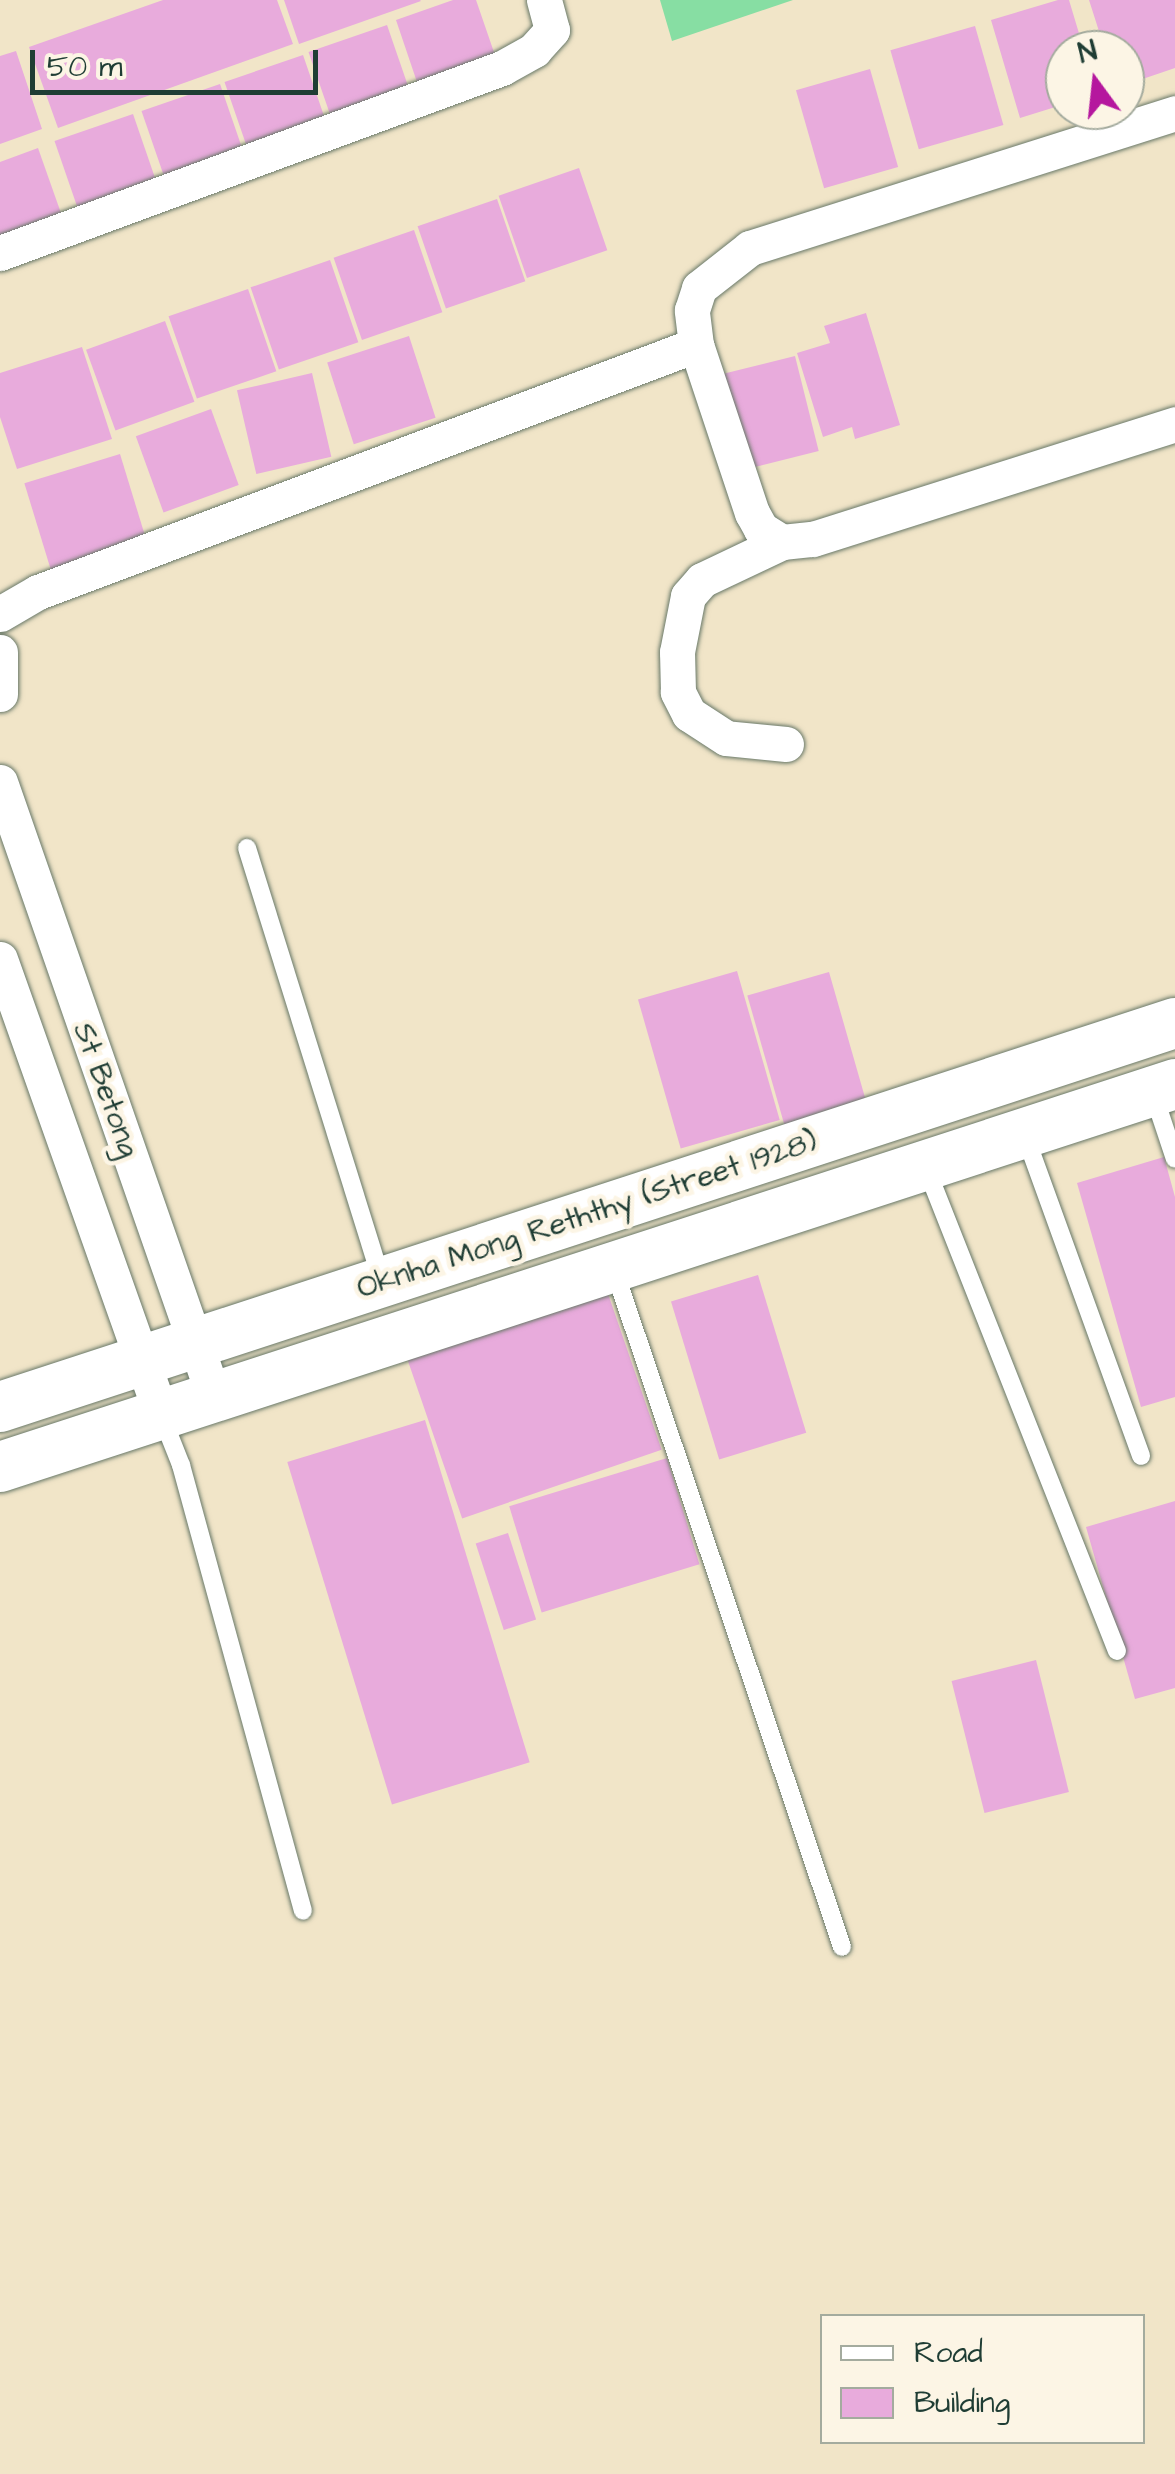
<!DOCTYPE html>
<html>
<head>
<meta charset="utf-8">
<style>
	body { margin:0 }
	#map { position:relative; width:1175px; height:2474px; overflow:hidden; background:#f1e5c8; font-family:"Architects Daughter",sans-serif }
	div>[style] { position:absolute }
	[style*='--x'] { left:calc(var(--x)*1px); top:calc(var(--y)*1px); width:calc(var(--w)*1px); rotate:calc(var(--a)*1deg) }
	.green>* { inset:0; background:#87dea3 }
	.building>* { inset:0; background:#e8abdc; transform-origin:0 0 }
	.roads { filter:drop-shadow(0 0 2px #687868) drop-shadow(0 0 2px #687868) }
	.lane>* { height:18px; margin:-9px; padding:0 9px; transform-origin:9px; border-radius:9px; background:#fff }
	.street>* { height:35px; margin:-17.5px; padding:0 17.5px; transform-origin:17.5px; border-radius:17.5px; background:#fff }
	.secondary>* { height:50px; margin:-25px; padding:0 25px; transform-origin:25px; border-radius:25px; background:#fff }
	span { translate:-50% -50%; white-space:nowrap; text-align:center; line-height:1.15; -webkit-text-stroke:9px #fcf5e5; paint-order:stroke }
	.street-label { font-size:30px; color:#1f3d34 }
	.legend { position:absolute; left:820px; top:2314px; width:325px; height:130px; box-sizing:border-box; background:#fcf5e5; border:2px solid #a4ab9e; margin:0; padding:12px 18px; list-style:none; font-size:30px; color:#1f3d34 }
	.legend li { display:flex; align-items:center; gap:20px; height:50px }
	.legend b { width:50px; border:2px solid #a4ab9e }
	.north { position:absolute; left:1045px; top:30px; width:100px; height:100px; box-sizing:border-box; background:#fcf5e5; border:2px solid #a4ab9e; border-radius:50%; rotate:345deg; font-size:28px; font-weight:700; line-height:40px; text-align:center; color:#1f3d34 }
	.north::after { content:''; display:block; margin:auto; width:35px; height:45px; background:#b5179e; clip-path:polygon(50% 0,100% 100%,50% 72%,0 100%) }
	.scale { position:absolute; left:30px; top:50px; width:288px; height:45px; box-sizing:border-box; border:5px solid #1f3d34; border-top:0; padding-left:12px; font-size:30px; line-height:35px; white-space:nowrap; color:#1f3d34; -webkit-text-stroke:8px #fcf5e5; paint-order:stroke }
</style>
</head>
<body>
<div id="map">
	<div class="green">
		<i style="clip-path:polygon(660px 0,793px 0,672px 41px)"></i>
	</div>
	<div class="building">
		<i style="clip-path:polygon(163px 0,277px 0,293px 44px,58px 128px,29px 47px)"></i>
		<i style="clip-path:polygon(284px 0,420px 0,421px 1px,299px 44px)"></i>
		<i style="clip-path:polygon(453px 0,476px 0,497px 61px,419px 88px,396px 20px)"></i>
		<i style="clip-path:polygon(1058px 0,1069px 0,1084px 50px,1065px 50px,1065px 104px,1020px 118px,991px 20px)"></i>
		<i style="clip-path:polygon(1089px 0,1175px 0,1175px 68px,1125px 85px,1125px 50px,1105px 50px)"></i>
		<i style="left:387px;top:25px;width:72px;height:83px;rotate:71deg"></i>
		<i style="left:975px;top:26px;width:103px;height:88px;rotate:74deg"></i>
		<i style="clip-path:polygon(16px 51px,42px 129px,0 144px,0 56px)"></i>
		<i style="left:303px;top:55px;width:72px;height:83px;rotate:71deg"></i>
		<i style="left:870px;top:69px;width:102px;height:77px;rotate:74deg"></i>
		<i style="left:220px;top:84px;width:72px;height:83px;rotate:71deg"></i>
		<i style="left:133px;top:114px;width:72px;height:83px;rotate:71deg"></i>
		<i style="clip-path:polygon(38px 148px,62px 216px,0 237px,0 162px)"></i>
		<i style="left:579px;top:168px;width:87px;height:85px;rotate:71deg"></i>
		<i style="left:497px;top:199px;width:87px;height:84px;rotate:71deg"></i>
		<i style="left:414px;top:230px;width:87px;height:85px;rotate:71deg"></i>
		<i style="left:330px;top:260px;width:87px;height:84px;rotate:71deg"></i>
		<i style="left:248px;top:289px;width:87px;height:84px;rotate:71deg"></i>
		<i style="clip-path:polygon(866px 313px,900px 425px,855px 439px,852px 427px,823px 437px,797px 353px,830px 343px,824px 326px)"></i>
		<i style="left:165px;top:321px;width:86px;height:84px;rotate:70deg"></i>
		<i style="left:409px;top:336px;width:86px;height:86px;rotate:72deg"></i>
		<i style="clip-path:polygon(82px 347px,112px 439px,17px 469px,0 417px,0 373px)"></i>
		<i style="left:795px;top:356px;width:98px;height:80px;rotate:76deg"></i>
		<i style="left:312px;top:373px;width:86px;height:77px;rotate:77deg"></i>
		<i style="left:211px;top:409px;width:81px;height:80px;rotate:70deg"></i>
		<i style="left:120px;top:454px;width:96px;height:100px;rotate:73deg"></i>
		<i style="left:737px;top:971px;width:155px;height:103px;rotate:74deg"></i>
		<i style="left:829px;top:972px;width:135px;height:85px;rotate:74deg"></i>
		<i style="clip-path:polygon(1164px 1157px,1175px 1197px,1175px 1397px,1141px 1407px,1077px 1183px)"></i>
		<i style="left:758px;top:1275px;width:165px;height:91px;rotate:73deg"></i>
		<i style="left:606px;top:1288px;width:171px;height:211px;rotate:71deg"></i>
		<i style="left:425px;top:1420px;width:358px;height:144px;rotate:73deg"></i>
		<i style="left:667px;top:1458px;width:111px;height:165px;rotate:73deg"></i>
		<i style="clip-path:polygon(1175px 1501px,1175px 1688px,1135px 1699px,1086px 1527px)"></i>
		<i style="left:508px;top:1533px;width:91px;height:34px;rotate:72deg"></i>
		<i style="left:1036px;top:1660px;width:136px;height:87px;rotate:76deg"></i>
	</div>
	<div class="roads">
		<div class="lane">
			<i style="--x:247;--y:848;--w:454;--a:72.7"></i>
			<i style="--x:1154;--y:1096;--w:66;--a:71.6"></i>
			<i style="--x:1026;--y:1138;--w:338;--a:70.1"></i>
			<i style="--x:927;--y:1170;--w:517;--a:68.45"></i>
			<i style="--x:615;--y:1272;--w:712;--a:71.41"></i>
			<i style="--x:162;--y:1417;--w:52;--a:68.4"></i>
			<i style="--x:181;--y:1465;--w:462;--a:74.7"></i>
		</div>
		<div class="street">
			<i style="--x:0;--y:253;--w:535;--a:-20.23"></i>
			<i style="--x:502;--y:68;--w:37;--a:-29"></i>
			<i style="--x:534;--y:50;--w:27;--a:-48"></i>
			<i style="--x:552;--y:30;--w:31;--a:-105"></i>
			<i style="--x:782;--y:542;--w:25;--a:-148"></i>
			<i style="--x:761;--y:529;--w:18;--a:-119"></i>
			<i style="--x:752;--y:513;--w:177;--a:-108.4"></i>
			<i style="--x:696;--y:345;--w:35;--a:-97"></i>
			<i style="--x:692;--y:310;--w:23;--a:-72"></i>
			<i style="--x:699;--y:288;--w:65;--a:-38.1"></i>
			<i style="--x:750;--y:248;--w:446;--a:-17.6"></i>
			<i style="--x:0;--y:614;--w:44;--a:-30.1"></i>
			<i style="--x:38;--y:592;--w:703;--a:-20.58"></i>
			<i style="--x:0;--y:652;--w:42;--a:90"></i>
			<i style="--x:786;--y:744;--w:60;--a:-174.3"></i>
			<i style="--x:726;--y:738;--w:44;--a:-147"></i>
			<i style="--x:689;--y:714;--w:25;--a:-117"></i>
			<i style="--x:678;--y:692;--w:40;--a:-91.4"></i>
			<i style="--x:677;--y:652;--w:57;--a:-78.9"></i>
			<i style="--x:688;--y:596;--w:21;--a:-49"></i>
			<i style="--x:702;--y:580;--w:89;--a:-25.4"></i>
			<i style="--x:782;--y:542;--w:31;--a:-6"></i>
			<i style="--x:813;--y:539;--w:380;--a:-17.6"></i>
			<i style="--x:0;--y:782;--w:651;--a:70.81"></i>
			<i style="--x:0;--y:959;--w:483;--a:70.5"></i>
		</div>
		<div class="secondary">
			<i style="--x:0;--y:1407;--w:1236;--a:-18.1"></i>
			<i style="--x:0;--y:1467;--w:1236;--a:-18.05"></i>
		</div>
	</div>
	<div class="street-label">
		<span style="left:106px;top:1090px;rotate:70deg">St Betong</span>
		<span style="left:587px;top:1215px;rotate:-18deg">Oknha Mong Reththy (Street 1928)</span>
	</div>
	<ul class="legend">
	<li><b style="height:12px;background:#fff"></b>Road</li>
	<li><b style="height:28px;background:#e8abdc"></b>Building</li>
	</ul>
	<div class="north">N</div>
	<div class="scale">50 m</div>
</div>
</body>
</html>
